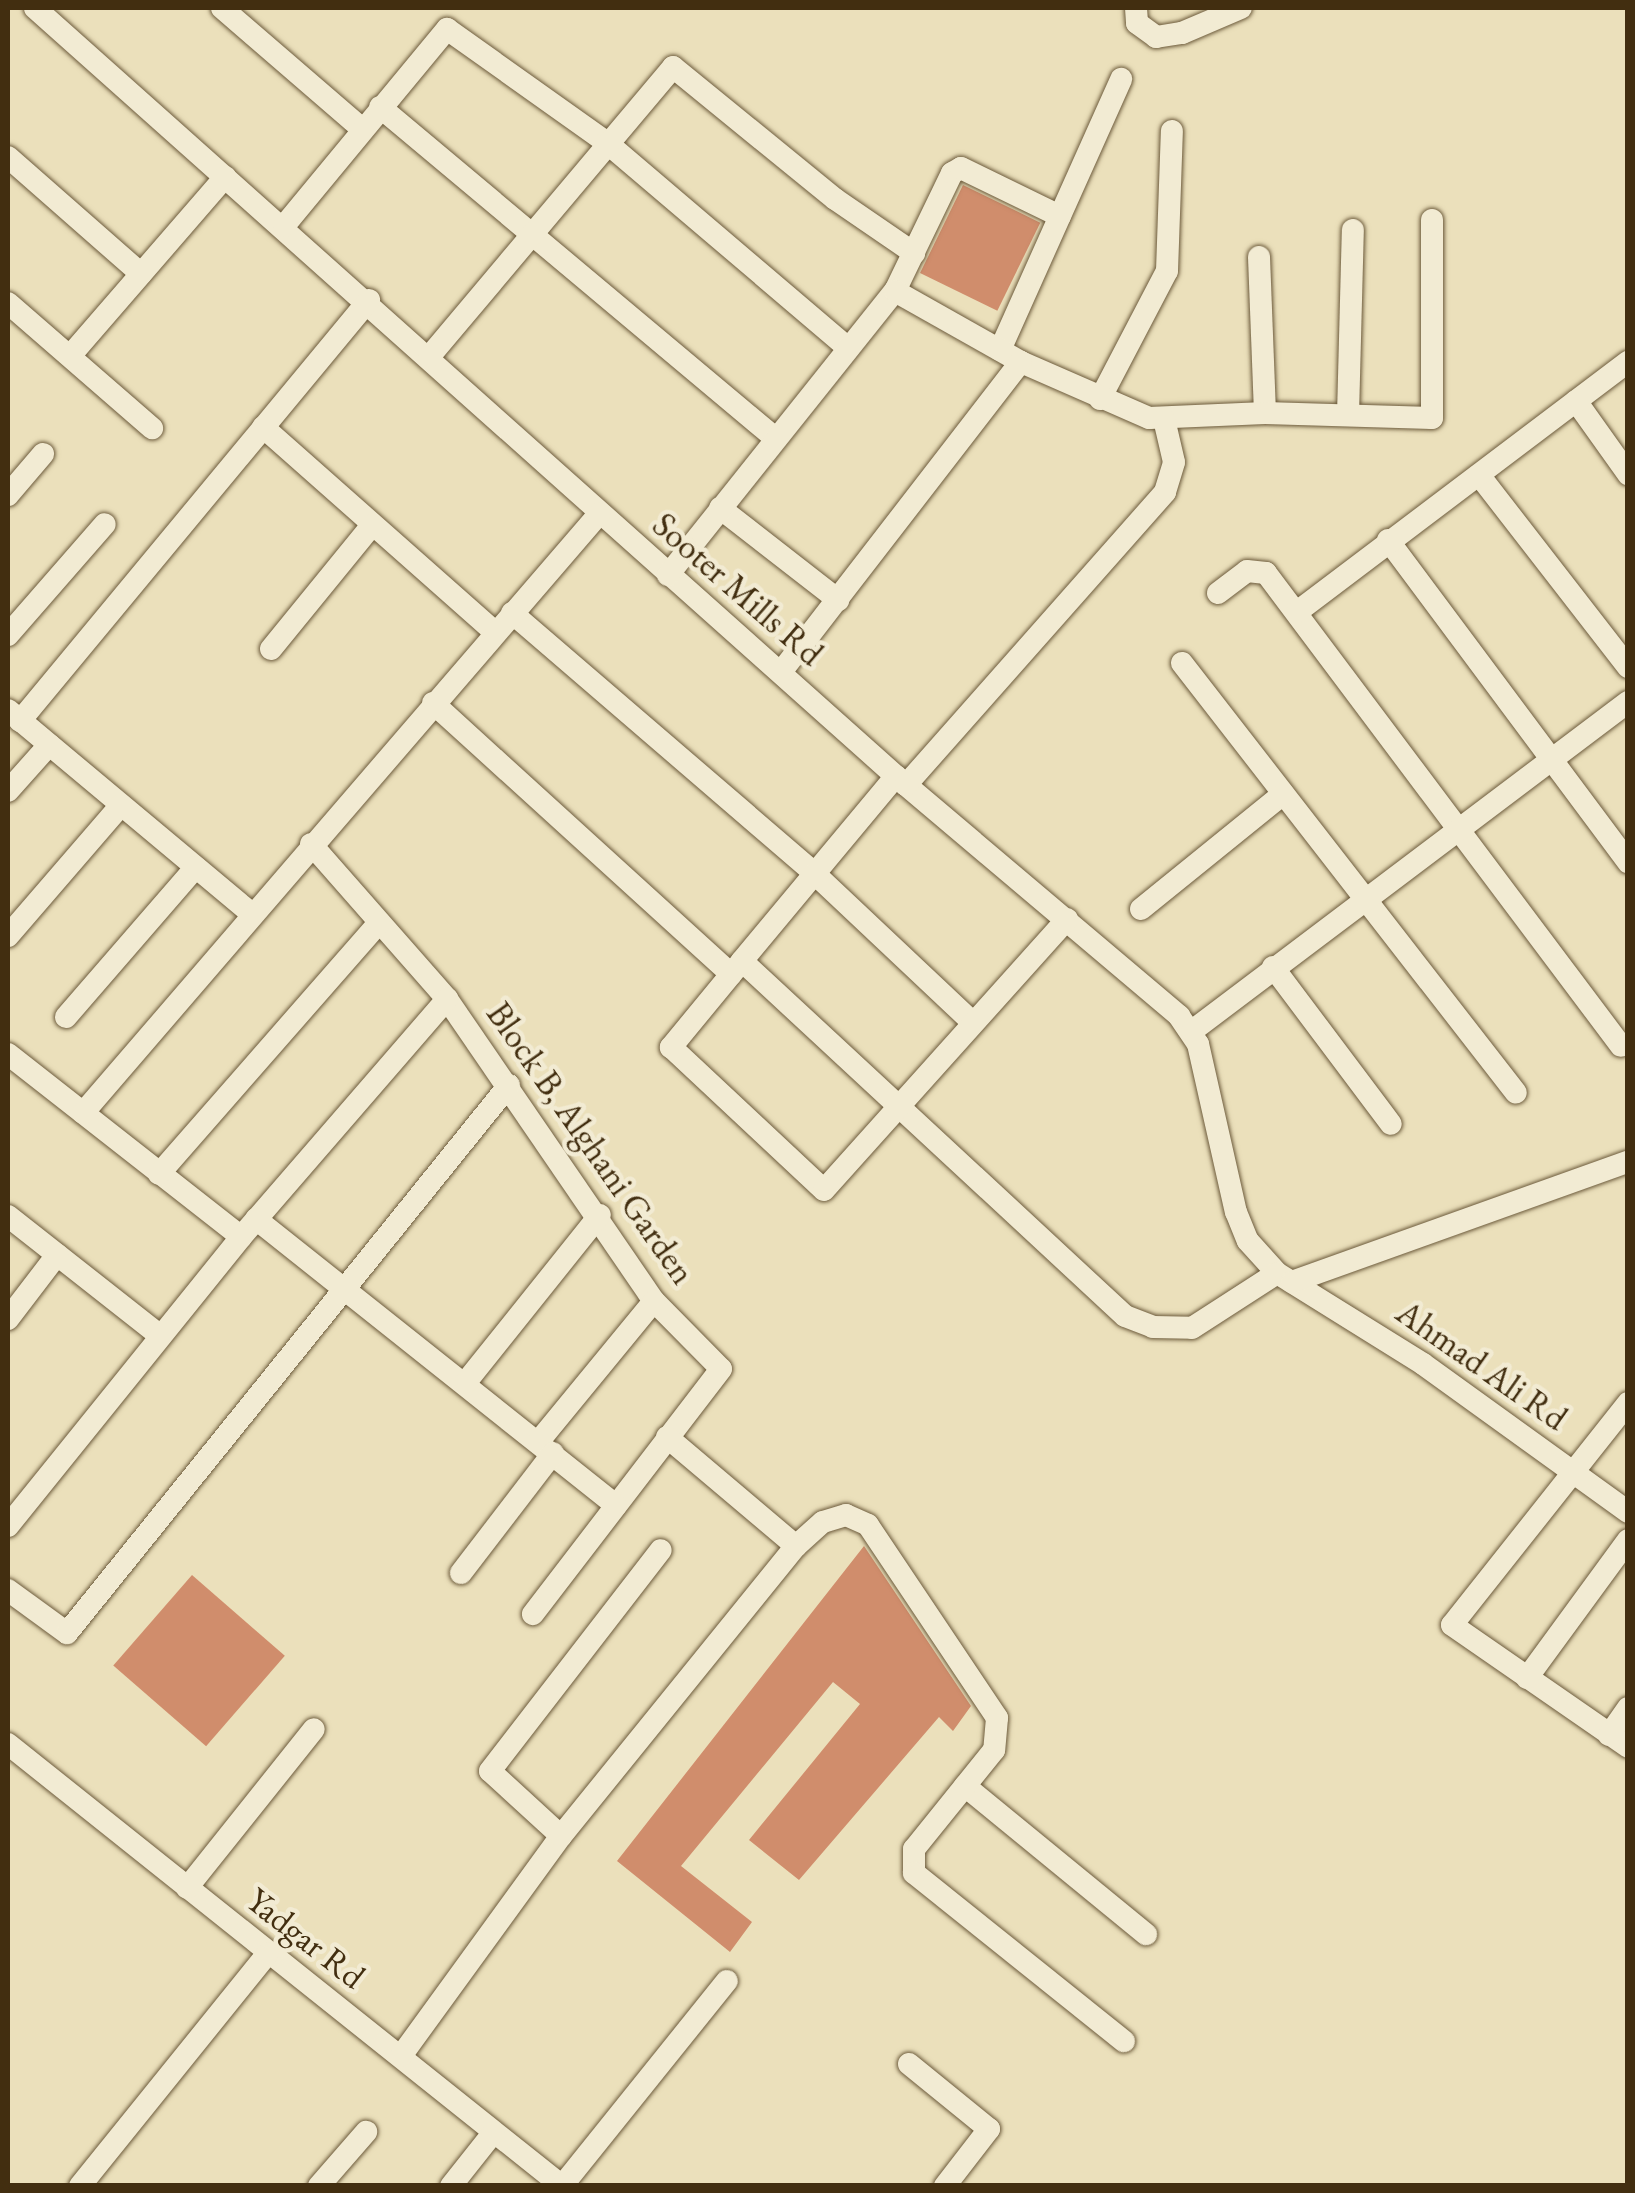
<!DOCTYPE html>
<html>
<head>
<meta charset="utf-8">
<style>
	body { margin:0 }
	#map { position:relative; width:1635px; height:2193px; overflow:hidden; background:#ebe0bb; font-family:"EB Garamond",serif }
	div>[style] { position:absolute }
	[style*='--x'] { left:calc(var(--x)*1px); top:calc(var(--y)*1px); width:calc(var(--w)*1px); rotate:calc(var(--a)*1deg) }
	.building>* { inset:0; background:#d08d6c; transform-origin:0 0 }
	.roads { filter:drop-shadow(0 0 2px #6c5a3b) drop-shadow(0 0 2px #6c5a3b) }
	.minor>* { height:22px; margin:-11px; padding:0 11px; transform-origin:11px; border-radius:11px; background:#f2ebd3 }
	span { translate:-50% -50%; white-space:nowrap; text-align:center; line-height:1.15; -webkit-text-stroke:9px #f2ebd3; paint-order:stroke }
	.street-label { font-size:35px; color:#422e10 }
	.frame { position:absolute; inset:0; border:10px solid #422e10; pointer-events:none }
</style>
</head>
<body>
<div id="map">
	<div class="building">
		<i style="left:963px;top:185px;width:86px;height:98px;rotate:26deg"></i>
		<i style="clip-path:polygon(864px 1546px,971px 1706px,953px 1731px,939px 1717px,799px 1880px,749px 1840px,860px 1704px,833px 1682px,681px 1866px,752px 1922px,730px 1952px,617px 1861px)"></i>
		<i style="left:192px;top:1575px;width:123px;height:120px;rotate:41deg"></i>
	</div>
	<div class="roads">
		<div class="minor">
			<i style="--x:35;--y:8;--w:1167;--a:41.74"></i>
			<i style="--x:906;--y:785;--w:358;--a:40.2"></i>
			<i style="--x:1179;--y:1016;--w:34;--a:56"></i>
			<i style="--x:1198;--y:1044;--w:172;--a:77.3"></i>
			<i style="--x:1236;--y:1212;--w:31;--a:68"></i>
			<i style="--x:1248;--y:1241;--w:43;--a:47.8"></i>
			<i style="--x:1277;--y:1273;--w:172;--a:31.9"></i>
			<i style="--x:1423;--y:1364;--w:253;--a:35.8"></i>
			<i style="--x:222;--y:8;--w:185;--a:40.8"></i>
			<i style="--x:1136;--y:8;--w:15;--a:86"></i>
			<i style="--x:1137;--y:23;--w:24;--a:36"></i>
			<i style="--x:1156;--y:37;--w:26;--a:-9"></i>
			<i style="--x:1182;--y:33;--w:64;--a:-23"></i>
			<i style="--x:380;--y:107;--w:515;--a:39.96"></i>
			<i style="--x:8;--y:157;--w:177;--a:41.3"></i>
			<i style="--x:284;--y:226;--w:256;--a:-50.4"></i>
			<i style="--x:447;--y:29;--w:195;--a:35.4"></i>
			<i style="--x:606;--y:142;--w:318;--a:40.4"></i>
			<i style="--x:1259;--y:257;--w:156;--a:87.8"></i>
			<i style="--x:895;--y:291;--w:131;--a:-64.2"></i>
			<i style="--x:952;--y:173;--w:10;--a:-29"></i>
			<i style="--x:961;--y:168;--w:110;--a:25.9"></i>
			<i style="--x:8;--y:303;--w:191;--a:41"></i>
			<i style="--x:1000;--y:350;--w:297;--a:-65.9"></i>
			<i style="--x:70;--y:356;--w:237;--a:-49.1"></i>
			<i style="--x:429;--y:357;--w:379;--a:-49.9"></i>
			<i style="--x:673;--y:67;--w:209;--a:39.2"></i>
			<i style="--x:835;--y:199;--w:96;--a:34.4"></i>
			<i style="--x:1100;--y:399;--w:144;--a:-62.4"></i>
			<i style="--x:1167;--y:271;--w:140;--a:-88"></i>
			<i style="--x:1576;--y:401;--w:90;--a:54.5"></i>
			<i style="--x:1348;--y:415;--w:185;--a:-88.5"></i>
			<i style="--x:263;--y:427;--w:310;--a:41.5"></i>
			<i style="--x:1479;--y:475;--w:243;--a:52.2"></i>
			<i style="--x:8;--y:495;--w:54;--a:-49.5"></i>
			<i style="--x:720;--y:508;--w:150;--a:37.9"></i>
			<i style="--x:1388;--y:540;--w:402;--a:53.3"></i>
			<i style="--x:668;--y:575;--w:364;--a:-51.4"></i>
			<i style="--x:895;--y:291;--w:145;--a:29.4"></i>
			<i style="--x:1021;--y:362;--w:140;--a:23.6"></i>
			<i style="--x:1149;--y:418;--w:116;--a:-2.5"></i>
			<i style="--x:1265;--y:413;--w:167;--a:1.7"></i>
			<i style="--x:1432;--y:418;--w:198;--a:-90"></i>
			<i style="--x:1218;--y:593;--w:36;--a:-37"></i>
			<i style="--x:1247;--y:571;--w:19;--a:6"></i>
			<i style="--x:1266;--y:573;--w:591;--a:53.11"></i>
			<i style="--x:1297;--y:612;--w:415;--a:-37.1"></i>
			<i style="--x:512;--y:613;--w:400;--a:40.7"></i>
			<i style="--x:815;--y:874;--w:217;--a:43.3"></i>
			<i style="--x:8;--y:635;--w:147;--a:-48.9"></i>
			<i style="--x:271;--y:649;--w:160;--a:-50.8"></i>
			<i style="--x:1182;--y:663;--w:544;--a:52.16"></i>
			<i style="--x:781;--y:672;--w:392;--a:-52.3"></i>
			<i style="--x:433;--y:703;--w:403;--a:42.3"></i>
			<i style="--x:8;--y:710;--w:315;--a:39.9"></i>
			<i style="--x:20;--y:721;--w:547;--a:-50.34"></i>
			<i style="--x:896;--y:776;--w:241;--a:129.8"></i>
			<i style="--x:742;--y:961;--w:522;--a:42.83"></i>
			<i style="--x:1125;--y:1316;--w:30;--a:21"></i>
			<i style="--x:1153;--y:1327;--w:39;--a:1"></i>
			<i style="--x:1192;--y:1328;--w:101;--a:-32.9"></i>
			<i style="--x:906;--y:785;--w:391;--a:-48.5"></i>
			<i style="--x:1165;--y:492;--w:31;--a:-73"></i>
			<i style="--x:1174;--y:462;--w:44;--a:-103.1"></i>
			<i style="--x:8;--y:791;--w:62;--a:-48.3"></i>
			<i style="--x:311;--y:844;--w:206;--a:48.7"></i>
			<i style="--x:447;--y:999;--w:366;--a:55.6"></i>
			<i style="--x:654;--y:1301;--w:95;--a:45.4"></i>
			<i style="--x:721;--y:1369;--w:309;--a:127.5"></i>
			<i style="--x:1141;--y:909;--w:183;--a:-39"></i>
			<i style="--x:8;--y:936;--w:173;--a:-49.2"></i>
			<i style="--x:742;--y:961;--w:112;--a:129.5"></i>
			<i style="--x:671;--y:1047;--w:209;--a:43.1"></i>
			<i style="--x:824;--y:1190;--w:364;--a:-48.1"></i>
			<i style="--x:1273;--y:967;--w:196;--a:53.1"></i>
			<i style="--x:66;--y:1017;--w:198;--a:-49.1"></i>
			<i style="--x:1192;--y:1031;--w:546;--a:-37.04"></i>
			<i style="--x:8;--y:1054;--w:296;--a:38.1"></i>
			<i style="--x:241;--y:1237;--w:315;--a:-49.1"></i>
			<i style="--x:83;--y:1113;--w:791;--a:-49.26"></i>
			<i style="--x:159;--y:1174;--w:334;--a:-48.8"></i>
			<i style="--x:8;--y:1216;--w:192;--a:38.2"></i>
			<i style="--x:256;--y:1219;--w:460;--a:38.5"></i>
			<i style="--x:1292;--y:1282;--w:357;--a:-19.7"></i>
			<i style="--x:8;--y:1319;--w:81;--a:-52.6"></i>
			<i style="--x:466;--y:1382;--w:214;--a:-51.3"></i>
			<i style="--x:1628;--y:1403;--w:283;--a:128.4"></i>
			<i style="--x:1452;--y:1625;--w:214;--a:34.7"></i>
			<i style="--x:667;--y:1437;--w:169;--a:40.2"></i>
			<i style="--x:539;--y:1441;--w:181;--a:-50.6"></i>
			<i style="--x:8;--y:1526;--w:371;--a:-51.1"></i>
			<i style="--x:461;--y:1573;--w:151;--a:-52.5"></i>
			<i style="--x:8;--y:1590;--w:73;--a:36.1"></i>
			<i style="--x:67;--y:1633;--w:704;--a:-51.11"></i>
			<i style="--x:1527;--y:1678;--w:171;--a:-53.8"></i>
			<i style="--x:1609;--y:1735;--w:33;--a:-55"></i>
			<i style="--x:8;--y:1744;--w:709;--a:38.58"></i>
			<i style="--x:965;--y:1786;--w:234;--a:39.3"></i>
			<i style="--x:561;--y:1836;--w:96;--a:-137.5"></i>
			<i style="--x:490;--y:1771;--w:279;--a:-52.3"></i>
			<i style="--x:187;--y:1888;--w:203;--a:-51.4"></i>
			<i style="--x:401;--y:2056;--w:272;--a:-54"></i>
			<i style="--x:561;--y:1836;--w:373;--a:-51"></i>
			<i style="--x:796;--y:1546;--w:36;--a:-42"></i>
			<i style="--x:823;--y:1522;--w:24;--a:-17"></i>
			<i style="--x:846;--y:1515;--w:24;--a:24"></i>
			<i style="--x:868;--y:1525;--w:232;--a:56.2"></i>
			<i style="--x:997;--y:1718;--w:32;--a:95"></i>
			<i style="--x:994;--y:1750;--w:127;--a:128.9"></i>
			<i style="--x:914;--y:1849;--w:24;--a:90"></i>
			<i style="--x:914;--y:1873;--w:269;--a:38.7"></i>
			<i style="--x:909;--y:2064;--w:103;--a:39.1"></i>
			<i style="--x:989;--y:2129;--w:72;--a:127.7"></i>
			<i style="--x:80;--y:2186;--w:299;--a:-51.1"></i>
			<i style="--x:319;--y:2186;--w:72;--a:-49"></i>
			<i style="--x:451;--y:2186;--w:68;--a:-51.6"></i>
			<i style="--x:562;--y:2186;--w:263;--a:-51.2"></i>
		</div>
	</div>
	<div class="street-label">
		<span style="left:738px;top:589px;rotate:41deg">Sooter Mills Rd</span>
		<span style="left:591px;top:1143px;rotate:55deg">Block B, Alghani Garden</span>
		<span style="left:1482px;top:1365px;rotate:35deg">Ahmad Ali Rd</span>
		<span style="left:306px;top:1938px;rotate:38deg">Yadgar Rd</span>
	</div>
	<div class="frame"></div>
</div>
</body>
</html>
